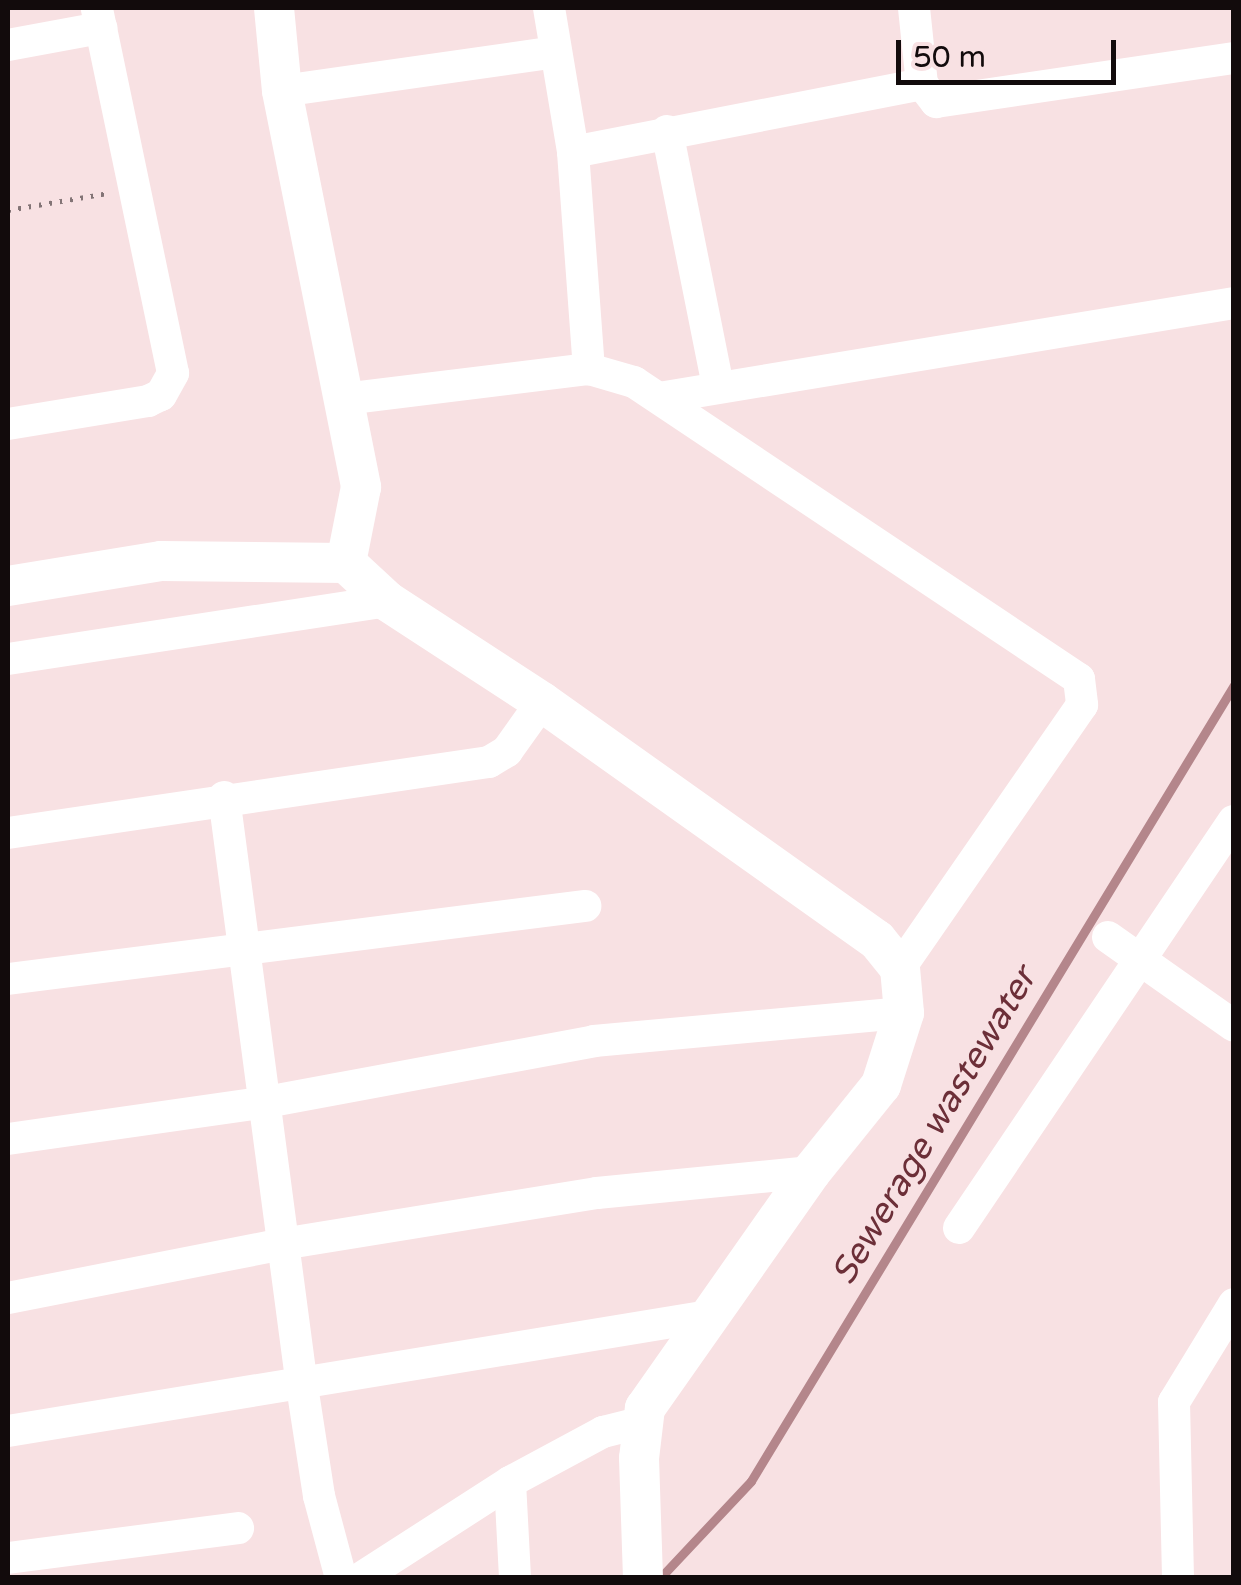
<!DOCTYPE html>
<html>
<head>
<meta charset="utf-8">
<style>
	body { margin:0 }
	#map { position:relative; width:1241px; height:1585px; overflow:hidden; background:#f8e1e3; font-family:"Varela Round",sans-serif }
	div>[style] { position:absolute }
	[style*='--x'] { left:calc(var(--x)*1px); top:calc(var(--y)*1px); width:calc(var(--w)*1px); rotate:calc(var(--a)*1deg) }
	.stream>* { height:9px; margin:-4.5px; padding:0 4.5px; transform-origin:4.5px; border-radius:4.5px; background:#b4868b }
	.path>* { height:5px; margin-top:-2.5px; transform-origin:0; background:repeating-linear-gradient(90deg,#837476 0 2.5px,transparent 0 10.5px) }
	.minor>* { height:32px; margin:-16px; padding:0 16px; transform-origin:16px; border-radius:16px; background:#fff }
	.tertiary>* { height:40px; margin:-20px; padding:0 20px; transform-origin:20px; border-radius:20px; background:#fff }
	span { translate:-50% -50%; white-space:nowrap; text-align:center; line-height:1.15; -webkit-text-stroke:8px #f8e1e3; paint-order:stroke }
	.water-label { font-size:35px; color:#6c2f38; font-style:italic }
	.frame { position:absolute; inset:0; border:10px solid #120b0c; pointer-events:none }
	.scale { position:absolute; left:896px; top:40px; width:220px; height:45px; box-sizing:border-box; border:5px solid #120b0c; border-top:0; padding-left:12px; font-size:30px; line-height:35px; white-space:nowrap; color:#120b0c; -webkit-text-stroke:8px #f8e1e3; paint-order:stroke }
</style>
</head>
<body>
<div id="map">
	<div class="stream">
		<i style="--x:660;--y:1578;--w:133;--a:-46.8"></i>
		<i style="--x:751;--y:1481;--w:931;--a:-58.75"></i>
	</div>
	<div class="path">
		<i style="--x:8;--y:210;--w:101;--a:-9.6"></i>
	</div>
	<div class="minor">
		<i style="--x:549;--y:8;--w:146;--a:80.5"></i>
		<i style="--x:573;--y:152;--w:218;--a:85.8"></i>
		<i style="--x:589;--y:369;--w:47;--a:16.1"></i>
		<i style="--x:634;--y:382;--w:535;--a:33.72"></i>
		<i style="--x:1079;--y:679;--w:26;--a:83"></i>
		<i style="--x:1082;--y:705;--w:320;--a:124.7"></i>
		<i style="--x:914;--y:8;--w:76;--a:84"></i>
		<i style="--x:922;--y:84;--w:23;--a:52"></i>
		<i style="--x:936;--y:102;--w:301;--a:-8.4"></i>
		<i style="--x:8;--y:45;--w:95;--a:-10.4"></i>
		<i style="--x:282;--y:91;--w:276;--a:-8.1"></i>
		<i style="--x:667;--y:131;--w:261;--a:78.7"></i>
		<i style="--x:573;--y:152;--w:356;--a:-11"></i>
		<i style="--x:659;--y:398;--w:583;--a:-9.38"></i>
		<i style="--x:344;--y:399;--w:247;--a:-7"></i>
		<i style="--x:8;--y:424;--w:142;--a:-9.3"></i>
		<i style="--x:148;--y:401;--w:14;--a:-25"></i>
		<i style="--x:161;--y:395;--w:25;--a:-61"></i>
		<i style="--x:173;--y:373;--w:373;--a:-101.8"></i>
		<i style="--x:8;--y:659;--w:383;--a:-8.7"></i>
		<i style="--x:224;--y:797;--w:594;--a:82.46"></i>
		<i style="--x:302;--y:1386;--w:111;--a:81.2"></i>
		<i style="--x:319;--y:1496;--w:85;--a:75"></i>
		<i style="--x:8;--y:833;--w:486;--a:-8.4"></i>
		<i style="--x:489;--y:762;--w:21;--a:-31"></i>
		<i style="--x:507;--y:751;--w:60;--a:-54.5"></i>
		<i style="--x:1108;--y:937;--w:154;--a:35.2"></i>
		<i style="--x:8;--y:979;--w:582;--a:-7.21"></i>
		<i style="--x:8;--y:1139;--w:256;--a:-8.1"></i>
		<i style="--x:261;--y:1103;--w:339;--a:-10.5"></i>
		<i style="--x:594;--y:1041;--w:311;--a:-5.2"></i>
		<i style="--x:959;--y:1228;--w:491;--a:-56"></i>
		<i style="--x:8;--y:1298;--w:279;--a:-11.1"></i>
		<i style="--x:282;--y:1244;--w:319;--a:-9.2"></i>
		<i style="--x:597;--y:1193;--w:215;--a:-5.6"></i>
		<i style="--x:8;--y:1431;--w:716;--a:-9.32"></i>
		<i style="--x:510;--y:1482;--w:96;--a:87"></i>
		<i style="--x:8;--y:1558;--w:232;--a:-7.4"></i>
		<i style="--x:361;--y:1578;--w:177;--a:-32.8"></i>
		<i style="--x:510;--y:1482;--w:106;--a:-28.3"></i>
		<i style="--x:603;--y:1432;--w:38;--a:-14"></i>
		<i style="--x:1178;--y:1578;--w:176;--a:-91.3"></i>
		<i style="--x:1174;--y:1402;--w:115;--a:-58.5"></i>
	</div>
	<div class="tertiary">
		<i style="--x:274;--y:8;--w:83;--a:84.5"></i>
		<i style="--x:282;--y:91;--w:404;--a:78.7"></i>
		<i style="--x:361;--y:487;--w:77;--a:101.2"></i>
		<i style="--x:8;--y:586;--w:155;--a:-9.3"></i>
		<i style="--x:161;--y:561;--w:185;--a:0.6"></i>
		<i style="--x:346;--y:563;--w:56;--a:42.8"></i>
		<i style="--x:387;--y:601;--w:185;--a:33.1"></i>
		<i style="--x:542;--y:702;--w:411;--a:35.4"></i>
		<i style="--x:877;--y:940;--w:36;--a:51"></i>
		<i style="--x:900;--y:968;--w:45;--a:84.9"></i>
		<i style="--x:904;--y:1013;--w:76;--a:107.7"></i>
		<i style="--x:881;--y:1085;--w:112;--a:128.8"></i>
		<i style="--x:811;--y:1172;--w:289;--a:125.1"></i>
		<i style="--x:645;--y:1408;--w:50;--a:96.8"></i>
		<i style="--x:639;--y:1458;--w:120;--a:88.1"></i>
	</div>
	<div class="water-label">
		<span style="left:934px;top:1126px;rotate:-59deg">Sewerage wastewater</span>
	</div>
	<div class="frame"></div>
	<div class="scale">50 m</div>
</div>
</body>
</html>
